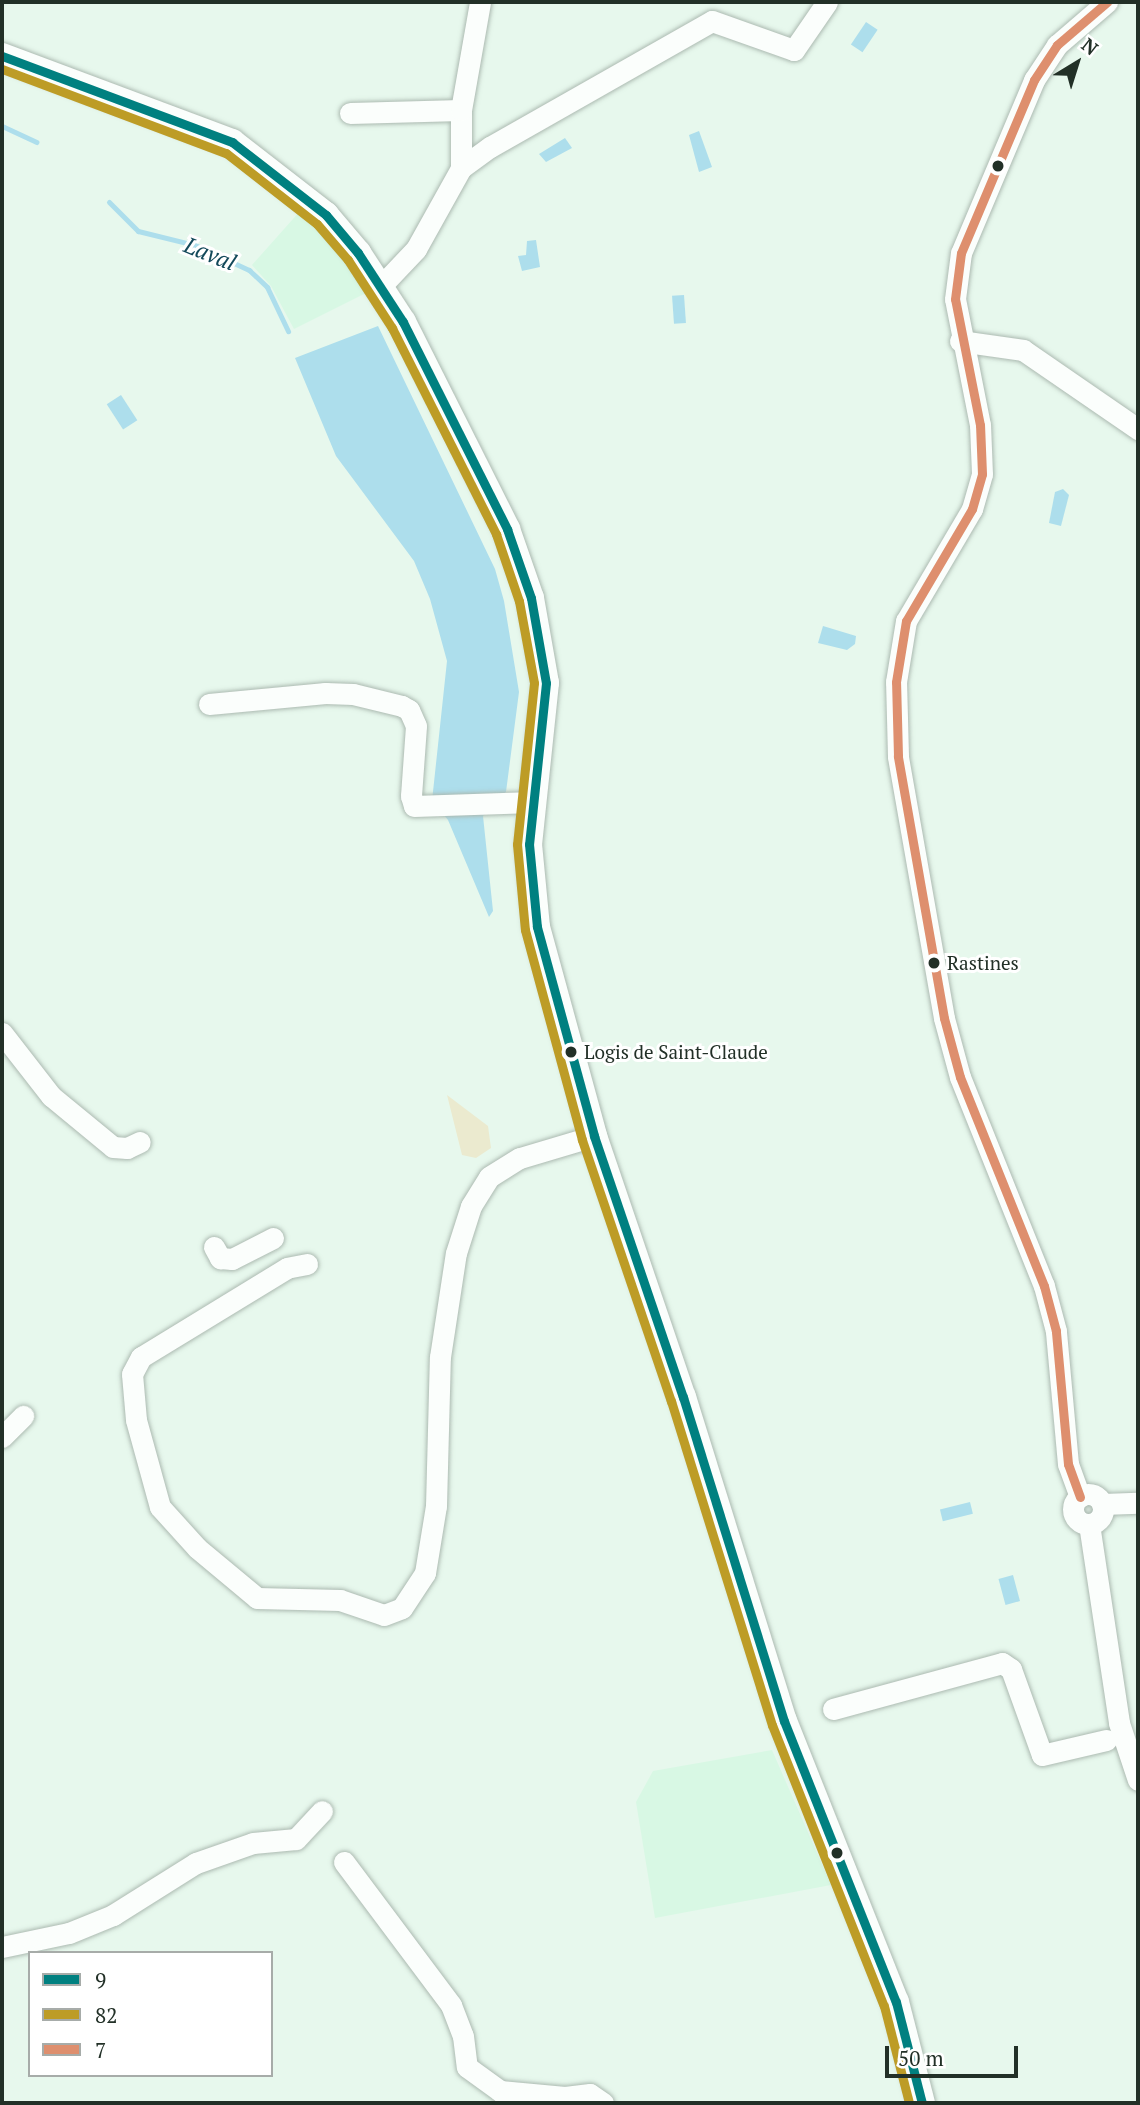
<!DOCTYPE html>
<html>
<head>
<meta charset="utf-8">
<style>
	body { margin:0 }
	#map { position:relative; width:1140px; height:2105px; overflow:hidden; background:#e7f8ed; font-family:"PT Serif",serif }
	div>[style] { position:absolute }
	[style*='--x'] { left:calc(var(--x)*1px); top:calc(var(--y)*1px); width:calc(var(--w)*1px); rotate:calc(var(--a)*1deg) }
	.built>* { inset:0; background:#d8f8e4 }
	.green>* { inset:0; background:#ebeacf }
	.water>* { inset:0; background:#addeec; transform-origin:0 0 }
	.stream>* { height:5px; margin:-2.5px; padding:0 2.5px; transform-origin:2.5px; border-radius:2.5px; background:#addeec }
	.roads { filter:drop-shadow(0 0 2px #acbab1) drop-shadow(0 0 2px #acbab1) }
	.minor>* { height:21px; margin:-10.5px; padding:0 10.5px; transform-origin:10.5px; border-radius:10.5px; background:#fbfefc }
	.minor>.ring { margin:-10.5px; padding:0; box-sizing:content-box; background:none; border:21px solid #fbfefc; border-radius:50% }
	.tertiary>* { height:26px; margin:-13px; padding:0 13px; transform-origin:13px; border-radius:13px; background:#fbfefc }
	.bus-1>* { height:9px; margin:-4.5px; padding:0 4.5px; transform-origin:4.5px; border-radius:4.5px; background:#008080 }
	.bus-2>* { height:9px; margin:-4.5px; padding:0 4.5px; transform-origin:4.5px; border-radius:4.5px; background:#bd9c26 }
	.bus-3>* { height:9px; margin:-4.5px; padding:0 4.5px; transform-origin:4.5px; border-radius:4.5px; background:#de8f6e }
	.dots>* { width:19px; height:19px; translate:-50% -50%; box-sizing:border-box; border:4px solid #fff; border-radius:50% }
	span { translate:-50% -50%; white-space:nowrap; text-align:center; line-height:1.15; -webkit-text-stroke:6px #fff; paint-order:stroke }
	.bus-label { font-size:19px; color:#223027 }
	.left { translate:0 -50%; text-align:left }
	.water-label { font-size:23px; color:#13495a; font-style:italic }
	.frame { position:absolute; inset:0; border:4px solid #223027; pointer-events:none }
	.legend { position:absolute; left:28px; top:1951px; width:245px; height:126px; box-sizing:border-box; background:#fff; border:2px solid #a7aca9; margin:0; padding:9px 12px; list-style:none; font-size:21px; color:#223027 }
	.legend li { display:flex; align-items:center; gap:14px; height:35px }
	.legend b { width:35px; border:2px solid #a7aca9 }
	.north { position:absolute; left:1042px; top:28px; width:70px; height:70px; -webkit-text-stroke:5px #fff; paint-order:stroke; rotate:38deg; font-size:19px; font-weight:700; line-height:28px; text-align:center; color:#223027 }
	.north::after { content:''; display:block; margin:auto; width:24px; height:32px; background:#223027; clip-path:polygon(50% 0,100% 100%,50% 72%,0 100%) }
	.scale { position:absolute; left:885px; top:2046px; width:133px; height:32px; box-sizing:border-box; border:4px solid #223027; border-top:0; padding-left:9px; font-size:21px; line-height:24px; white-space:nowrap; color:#223027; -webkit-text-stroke:5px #fff; paint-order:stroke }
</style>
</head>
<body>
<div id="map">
	<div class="built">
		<i style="clip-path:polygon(301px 210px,339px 249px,368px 292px,294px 329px,271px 286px,252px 265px)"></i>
		<i style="clip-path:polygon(772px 1750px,831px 1885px,655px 1918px,636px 1802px,653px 1771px)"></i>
	</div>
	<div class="green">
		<i style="clip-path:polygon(447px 1095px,488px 1126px,491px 1148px,476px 1158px,462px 1155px)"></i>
	</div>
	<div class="water">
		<i style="left:866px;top:22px;width:14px;height:27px;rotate:34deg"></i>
		<i style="clip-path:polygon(699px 131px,712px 167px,699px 172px,689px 135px)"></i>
		<i style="clip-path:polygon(565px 138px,572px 148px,546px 162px,539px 154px)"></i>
		<i style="clip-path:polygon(536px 240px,540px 267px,522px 271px,518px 256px,526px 255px,527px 241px)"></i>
		<i style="left:684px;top:295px;width:28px;height:12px;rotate:86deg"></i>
		<i style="clip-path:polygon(378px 326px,495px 569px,504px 601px,519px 692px,506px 792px,483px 816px,493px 911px,489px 917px,448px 820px,432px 801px,447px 661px,430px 599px,414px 561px,336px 456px,295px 358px)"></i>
		<i style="left:121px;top:395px;width:30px;height:17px;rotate:57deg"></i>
		<i style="clip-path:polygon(1063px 489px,1069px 495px,1061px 526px,1049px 523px,1055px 492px)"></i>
		<i style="clip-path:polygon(823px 626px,856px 636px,855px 644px,847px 650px,818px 643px)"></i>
		<i style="left:970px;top:1502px;width:12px;height:31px;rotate:76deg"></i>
		<i style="left:1013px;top:1575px;width:27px;height:15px;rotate:75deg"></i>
	</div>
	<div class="stream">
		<i style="--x:2;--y:126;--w:38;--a:25"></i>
		<i style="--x:109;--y:202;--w:41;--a:45"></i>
		<i style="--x:138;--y:231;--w:59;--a:13.8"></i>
		<i style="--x:195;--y:245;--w:60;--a:24.8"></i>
		<i style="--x:249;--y:270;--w:25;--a:43"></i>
		<i style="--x:267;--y:287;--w:49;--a:64.5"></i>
	</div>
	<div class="roads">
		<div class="minor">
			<i style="--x:350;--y:113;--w:111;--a:-1.5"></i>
			<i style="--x:461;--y:168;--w:58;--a:-90"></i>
			<i style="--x:461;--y:110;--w:110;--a:-80"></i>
			<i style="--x:381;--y:286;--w:51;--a:-46.6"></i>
			<i style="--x:416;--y:249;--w:93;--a:-60.9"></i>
			<i style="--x:461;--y:168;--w:36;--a:-36"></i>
			<i style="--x:490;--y:147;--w:255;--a:-29.6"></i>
			<i style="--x:712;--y:21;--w:87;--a:19.5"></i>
			<i style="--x:794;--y:50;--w:58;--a:-55.5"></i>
			<i style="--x:960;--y:341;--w:64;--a:8.1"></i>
			<i style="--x:1023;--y:350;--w:140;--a:34.5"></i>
			<i style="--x:209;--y:704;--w:117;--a:-5.4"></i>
			<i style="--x:325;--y:693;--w:28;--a:2"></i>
			<i style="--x:353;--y:694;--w:50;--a:13.8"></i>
			<i style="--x:402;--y:706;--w:8;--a:30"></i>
			<i style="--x:409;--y:710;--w:17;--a:66"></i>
			<i style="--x:416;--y:726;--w:70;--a:94.1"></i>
			<i style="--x:411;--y:796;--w:10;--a:73"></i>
			<i style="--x:414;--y:806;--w:119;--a:-1.9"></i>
			<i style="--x:2;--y:1033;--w:80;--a:52.1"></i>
			<i style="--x:51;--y:1096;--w:80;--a:39.4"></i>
			<i style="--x:113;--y:1147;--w:14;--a:4"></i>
			<i style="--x:127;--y:1148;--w:14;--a:-25"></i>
			<i style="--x:214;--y:1247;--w:13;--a:61"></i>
			<i style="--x:220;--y:1258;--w:12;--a:5"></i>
			<i style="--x:232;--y:1259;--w:46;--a:-27.1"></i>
			<i style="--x:307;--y:1264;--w:20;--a:169"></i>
			<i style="--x:287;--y:1268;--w:171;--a:148.6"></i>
			<i style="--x:141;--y:1357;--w:19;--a:118"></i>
			<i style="--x:132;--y:1374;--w:46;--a:85"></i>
			<i style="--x:136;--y:1420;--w:90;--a:74.6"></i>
			<i style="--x:160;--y:1507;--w:55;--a:47.9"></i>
			<i style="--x:197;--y:1548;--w:78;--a:39.8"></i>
			<i style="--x:257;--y:1598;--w:83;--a:1.4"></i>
			<i style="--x:340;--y:1600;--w:46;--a:18.8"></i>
			<i style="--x:384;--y:1615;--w:19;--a:-21"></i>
			<i style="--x:402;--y:1608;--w:42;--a:-56.7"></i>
			<i style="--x:425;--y:1573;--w:68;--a:-80.7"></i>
			<i style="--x:436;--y:1506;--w:149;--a:-88.5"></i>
			<i style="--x:440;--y:1357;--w:105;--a:-81.3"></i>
			<i style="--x:456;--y:1253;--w:49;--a:-72.3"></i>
			<i style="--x:471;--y:1206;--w:34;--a:-58"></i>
			<i style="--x:489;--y:1177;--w:36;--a:-32"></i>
			<i style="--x:520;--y:1158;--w:77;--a:-16.6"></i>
			<i style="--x:2;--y:1437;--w:30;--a:-45"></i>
			<i class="ring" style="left:1073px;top:1494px;width:9px;height:9px"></i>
			<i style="--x:1080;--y:1497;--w:35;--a:-110"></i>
			<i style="--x:1068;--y:1464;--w:134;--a:-95.2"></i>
			<i style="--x:1056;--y:1331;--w:47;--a:-104.9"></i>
			<i style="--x:1044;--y:1286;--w:225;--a:-111.9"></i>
			<i style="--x:960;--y:1077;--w:61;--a:-105.2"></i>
			<i style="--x:944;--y:1018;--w:266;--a:-100"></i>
			<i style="--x:898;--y:756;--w:74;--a:-91.5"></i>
			<i style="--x:896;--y:682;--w:62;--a:-80.7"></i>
			<i style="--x:906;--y:621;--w:130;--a:-59.5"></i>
			<i style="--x:972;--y:509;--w:36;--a:-74"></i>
			<i style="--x:982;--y:474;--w:49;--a:-92.3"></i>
			<i style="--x:980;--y:425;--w:128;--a:-101.2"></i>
			<i style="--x:955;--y:299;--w:46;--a:-82.6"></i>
			<i style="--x:961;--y:253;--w:188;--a:-67.1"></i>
			<i style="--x:1034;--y:80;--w:42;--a:-56.7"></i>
			<i style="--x:1057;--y:45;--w:66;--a:-40.7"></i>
			<i style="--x:1102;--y:1504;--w:36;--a:-2"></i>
			<i style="--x:1089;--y:1524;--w:201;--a:81.4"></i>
			<i style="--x:1119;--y:1723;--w:60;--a:71.6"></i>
			<i style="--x:833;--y:1709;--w:175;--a:-15.2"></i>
			<i style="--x:1002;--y:1663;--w:11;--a:34"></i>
			<i style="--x:1011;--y:1669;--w:91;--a:70.2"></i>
			<i style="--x:1042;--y:1755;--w:66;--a:-13.2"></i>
			<i style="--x:344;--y:1862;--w:179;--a:53.2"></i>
			<i style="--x:451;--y:2005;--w:33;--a:69"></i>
			<i style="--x:463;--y:2036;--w:31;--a:83"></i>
			<i style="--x:467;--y:2067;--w:41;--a:36"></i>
			<i style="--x:500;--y:2091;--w:65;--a:5.3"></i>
			<i style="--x:565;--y:2097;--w:25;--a:-7"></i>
			<i style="--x:590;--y:2094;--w:16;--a:35"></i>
			<i style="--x:2;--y:1947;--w:68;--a:-11.8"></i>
			<i style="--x:69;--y:1933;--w:48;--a:-22.2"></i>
			<i style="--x:113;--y:1915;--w:98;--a:-32.1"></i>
			<i style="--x:196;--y:1863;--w:60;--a:-19.3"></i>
			<i style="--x:253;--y:1843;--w:43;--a:-5.3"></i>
			<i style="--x:296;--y:1839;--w:38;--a:-47"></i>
		</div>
		<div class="tertiary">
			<i style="--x:2;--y:56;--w:246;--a:20.5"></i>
			<i style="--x:232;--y:142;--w:119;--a:37.8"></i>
			<i style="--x:326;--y:215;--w:50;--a:49.9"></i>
			<i style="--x:358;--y:253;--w:82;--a:56.9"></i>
			<i style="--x:403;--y:322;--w:232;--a:63.3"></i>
			<i style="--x:507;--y:529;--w:73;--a:70.8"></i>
			<i style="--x:531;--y:598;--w:86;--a:80"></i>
			<i style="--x:546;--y:683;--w:162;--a:96"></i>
			<i style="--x:529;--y:844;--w:83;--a:84.5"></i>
			<i style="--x:537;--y:927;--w:217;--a:74.7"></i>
			<i style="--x:594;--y:1136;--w:276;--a:71.2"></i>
			<i style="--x:683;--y:1397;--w:339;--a:72.7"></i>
			<i style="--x:784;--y:1721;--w:302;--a:68.3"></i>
			<i style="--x:896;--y:2002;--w:104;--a:75.6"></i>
		</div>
	</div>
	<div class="bus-1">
		<i style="--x:2;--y:56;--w:246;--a:20.5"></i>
		<i style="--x:232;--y:142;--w:119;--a:37.8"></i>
		<i style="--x:326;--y:215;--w:50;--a:49.9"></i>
		<i style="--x:358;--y:253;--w:82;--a:56.9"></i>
		<i style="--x:403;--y:322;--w:232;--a:63.3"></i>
		<i style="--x:507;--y:529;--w:73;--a:70.8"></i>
		<i style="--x:531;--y:598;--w:86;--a:80"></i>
		<i style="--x:546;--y:683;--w:162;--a:96"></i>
		<i style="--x:529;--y:844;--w:83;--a:84.5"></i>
		<i style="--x:537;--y:927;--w:217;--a:74.7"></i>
		<i style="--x:594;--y:1136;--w:276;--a:71.2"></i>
		<i style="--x:683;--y:1397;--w:339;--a:72.7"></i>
		<i style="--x:784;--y:1721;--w:302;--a:68.3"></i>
		<i style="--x:896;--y:2002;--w:104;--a:75.6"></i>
	</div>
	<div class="bus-2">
		<i style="--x:2;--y:69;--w:239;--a:20.6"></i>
		<i style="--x:226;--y:153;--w:115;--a:38"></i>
		<i style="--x:317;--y:224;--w:48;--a:49.3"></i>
		<i style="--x:348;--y:260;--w:81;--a:57.1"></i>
		<i style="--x:392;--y:328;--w:231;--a:63.2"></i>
		<i style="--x:496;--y:534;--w:71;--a:71.1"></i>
		<i style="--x:519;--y:601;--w:83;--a:79.6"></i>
		<i style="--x:534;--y:683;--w:162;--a:96"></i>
		<i style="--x:517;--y:844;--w:86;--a:84.7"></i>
		<i style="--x:525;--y:930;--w:218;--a:74.8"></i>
		<i style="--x:582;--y:1140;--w:276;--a:71.2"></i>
		<i style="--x:671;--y:1401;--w:339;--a:72.7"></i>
		<i style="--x:772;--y:1725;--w:302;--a:68.3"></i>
		<i style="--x:884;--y:2006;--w:100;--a:75.5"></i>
	</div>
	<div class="bus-3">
		<i style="--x:1080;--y:1497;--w:35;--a:-110"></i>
		<i style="--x:1068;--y:1464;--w:134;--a:-95.2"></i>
		<i style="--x:1056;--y:1331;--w:47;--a:-104.9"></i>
		<i style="--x:1044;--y:1286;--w:225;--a:-111.9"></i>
		<i style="--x:960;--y:1077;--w:61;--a:-105.2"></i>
		<i style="--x:944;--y:1018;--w:266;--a:-100"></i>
		<i style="--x:898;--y:756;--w:74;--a:-91.5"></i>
		<i style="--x:896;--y:682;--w:62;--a:-80.7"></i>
		<i style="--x:906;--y:621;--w:130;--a:-59.5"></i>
		<i style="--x:972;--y:509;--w:36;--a:-74"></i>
		<i style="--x:982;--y:474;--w:49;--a:-92.3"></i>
		<i style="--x:980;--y:425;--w:128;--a:-101.2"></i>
		<i style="--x:955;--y:299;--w:46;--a:-82.6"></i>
		<i style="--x:961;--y:253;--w:188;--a:-67.1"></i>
		<i style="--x:1034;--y:80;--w:42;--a:-56.7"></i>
		<i style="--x:1057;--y:45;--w:66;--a:-40.7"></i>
	</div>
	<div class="dots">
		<i style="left:998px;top:166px;background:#223027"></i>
		<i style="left:934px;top:963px;background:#223027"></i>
		<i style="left:571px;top:1052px;background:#223027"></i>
		<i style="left:837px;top:1853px;background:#223027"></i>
	</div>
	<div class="bus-label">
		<span class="left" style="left:947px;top:963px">Rastines</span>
		<span class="left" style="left:584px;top:1052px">Logis de Saint-Claude</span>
	</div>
	<div class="water-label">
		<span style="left:210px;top:254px;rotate:22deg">Laval</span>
	</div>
	<div class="frame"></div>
	<ul class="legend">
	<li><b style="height:9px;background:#008080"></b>9</li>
	<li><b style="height:9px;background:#bd9c26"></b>82</li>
	<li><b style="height:9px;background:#de8f6e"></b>7</li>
	</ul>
	<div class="north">N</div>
	<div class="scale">50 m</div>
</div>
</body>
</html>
